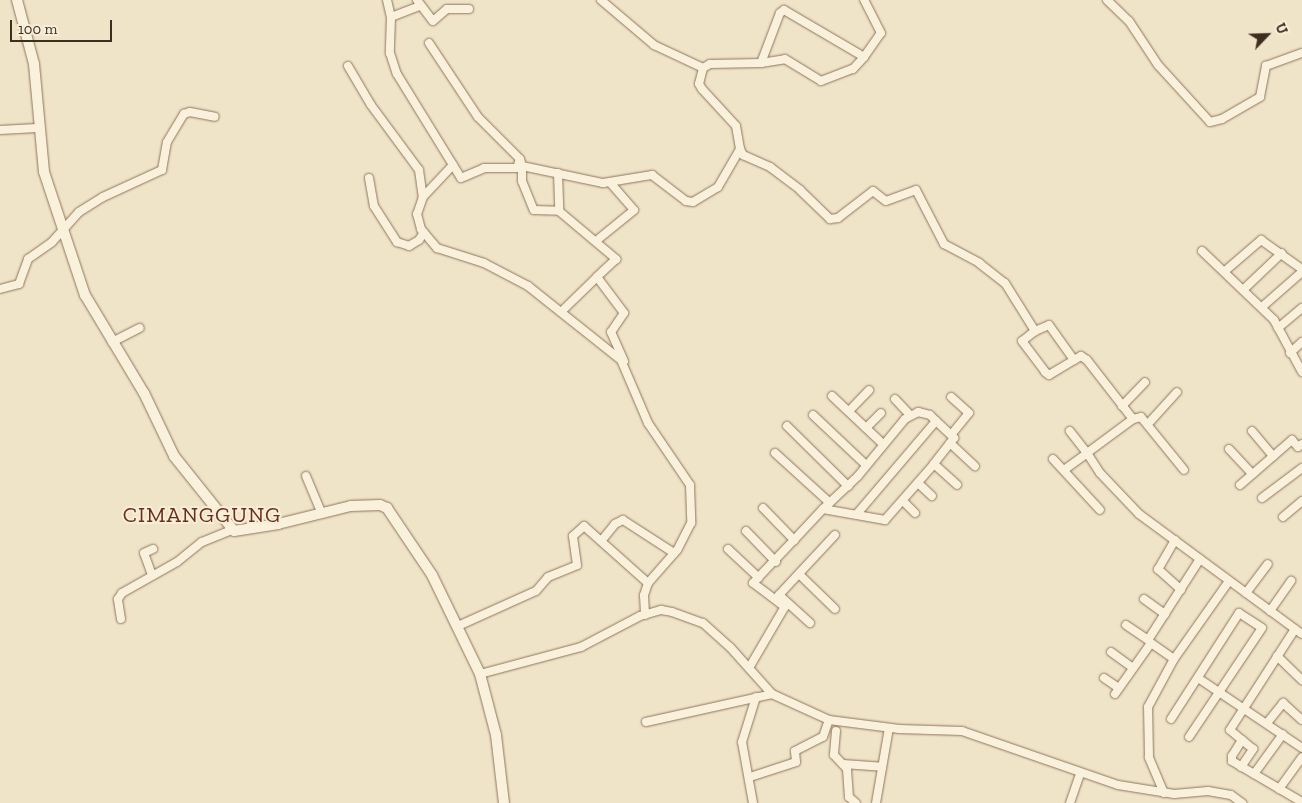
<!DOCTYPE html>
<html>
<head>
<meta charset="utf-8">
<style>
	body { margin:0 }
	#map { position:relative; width:1302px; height:803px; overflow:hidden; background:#f0e4c8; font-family:"Zilla Slab",serif }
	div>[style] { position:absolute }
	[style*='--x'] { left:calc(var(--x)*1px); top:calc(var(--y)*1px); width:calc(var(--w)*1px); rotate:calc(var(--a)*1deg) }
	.roads { filter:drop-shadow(0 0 1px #8d765c) drop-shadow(0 0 1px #8d765c) }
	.minor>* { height:8px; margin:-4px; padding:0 4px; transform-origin:4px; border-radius:4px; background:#faf1dc }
	.tertiary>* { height:10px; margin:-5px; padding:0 5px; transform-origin:5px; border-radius:5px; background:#faf1dc }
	span { translate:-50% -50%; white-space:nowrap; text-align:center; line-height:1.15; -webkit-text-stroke:4px #f7eed8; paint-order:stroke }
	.quarter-label { font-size:22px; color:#6b2e1e; letter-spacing:1px }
	.north { position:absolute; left:1242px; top:10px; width:50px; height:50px; -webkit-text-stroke:4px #f7eed8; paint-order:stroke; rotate:66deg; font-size:14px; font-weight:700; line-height:20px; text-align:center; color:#3d2e20 }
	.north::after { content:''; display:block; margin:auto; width:18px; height:22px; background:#3d2e20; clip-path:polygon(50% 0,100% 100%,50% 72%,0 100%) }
	.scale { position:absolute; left:10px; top:20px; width:102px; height:22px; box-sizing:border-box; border:2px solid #3d2e20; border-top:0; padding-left:6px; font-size:15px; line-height:18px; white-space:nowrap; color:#3d2e20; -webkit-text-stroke:4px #f7eed8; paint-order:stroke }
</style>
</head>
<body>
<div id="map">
	<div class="roads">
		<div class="minor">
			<i style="--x:387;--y:0;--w:17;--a:77"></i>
			<i style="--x:391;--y:17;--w:36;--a:92"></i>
			<i style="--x:390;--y:53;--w:22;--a:72"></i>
			<i style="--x:397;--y:74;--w:122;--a:58.4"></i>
			<i style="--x:461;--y:178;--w:25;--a:-23"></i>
			<i style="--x:484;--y:168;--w:33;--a:0"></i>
			<i style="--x:517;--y:168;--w:9;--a:-72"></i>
			<i style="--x:520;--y:159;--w:7;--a:74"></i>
			<i style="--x:522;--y:166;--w:83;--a:11.9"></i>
			<i style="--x:603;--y:183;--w:50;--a:-9.3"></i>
			<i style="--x:652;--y:175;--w:43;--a:37.4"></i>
			<i style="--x:686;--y:201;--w:7;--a:8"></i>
			<i style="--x:693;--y:202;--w:29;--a:-31"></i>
			<i style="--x:718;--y:187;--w:44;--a:-59.9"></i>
			<i style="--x:740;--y:149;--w:7;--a:63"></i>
			<i style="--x:743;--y:155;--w:30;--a:24"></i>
			<i style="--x:770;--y:167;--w:38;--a:37"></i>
			<i style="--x:800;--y:190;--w:42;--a:44"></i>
			<i style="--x:830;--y:219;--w:8;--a:-7"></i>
			<i style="--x:838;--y:218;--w:44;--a:-37.6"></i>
			<i style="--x:873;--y:191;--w:16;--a:38"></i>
			<i style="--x:886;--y:201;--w:32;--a:-20"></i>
			<i style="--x:916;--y:190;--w:61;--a:62.6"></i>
			<i style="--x:944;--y:244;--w:40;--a:28"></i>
			<i style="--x:979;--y:263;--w:33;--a:38"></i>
			<i style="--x:1005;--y:283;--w:57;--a:58"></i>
			<i style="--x:1035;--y:331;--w:15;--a:-23"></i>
			<i style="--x:1049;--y:325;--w:43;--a:54.5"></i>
			<i style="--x:1074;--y:360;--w:8;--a:-30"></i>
			<i style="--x:1081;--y:356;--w:7;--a:34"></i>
			<i style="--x:1087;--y:360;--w:75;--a:52.1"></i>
			<i style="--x:1133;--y:419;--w:57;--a:143.5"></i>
			<i style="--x:1087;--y:453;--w:24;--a:57"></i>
			<i style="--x:1100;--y:473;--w:57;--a:46.4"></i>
			<i style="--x:1139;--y:514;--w:202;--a:36.4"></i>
			<i style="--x:417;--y:0;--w:26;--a:53"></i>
			<i style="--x:433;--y:21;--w:18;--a:-41"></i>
			<i style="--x:447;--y:9;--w:22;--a:0"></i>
			<i style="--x:601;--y:0;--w:70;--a:40.3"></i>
			<i style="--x:654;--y:45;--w:54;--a:25.1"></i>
			<i style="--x:703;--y:68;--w:16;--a:104"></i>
			<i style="--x:699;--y:84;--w:6;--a:59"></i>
			<i style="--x:702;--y:89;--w:50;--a:47.4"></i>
			<i style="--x:736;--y:126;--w:23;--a:80"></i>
			<i style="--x:1107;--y:0;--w:30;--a:44"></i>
			<i style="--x:1129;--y:21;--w:53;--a:56.6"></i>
			<i style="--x:1158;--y:65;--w:77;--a:47.6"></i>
			<i style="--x:1210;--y:122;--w:12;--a:-14"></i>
			<i style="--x:1222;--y:119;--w:44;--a:-30.1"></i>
			<i style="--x:1260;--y:97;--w:32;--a:-79"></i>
			<i style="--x:1266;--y:66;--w:38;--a:-20"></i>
			<i style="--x:391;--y:17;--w:31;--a:-21"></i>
			<i style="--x:429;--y:43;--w:89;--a:56.5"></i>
			<i style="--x:478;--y:117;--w:59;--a:45"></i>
			<i style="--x:761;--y:63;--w:53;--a:-69.2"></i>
			<i style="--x:780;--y:13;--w:5;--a:-37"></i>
			<i style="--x:784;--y:10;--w:93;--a:30.4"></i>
			<i style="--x:864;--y:57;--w:29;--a:-55"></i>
			<i style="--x:881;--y:33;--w:37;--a:-117"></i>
			<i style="--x:348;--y:66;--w:45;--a:59.5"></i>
			<i style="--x:371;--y:105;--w:81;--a:53.6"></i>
			<i style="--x:419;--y:170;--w:27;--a:82"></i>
			<i style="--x:703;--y:68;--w:8;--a:-30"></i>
			<i style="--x:710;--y:64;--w:51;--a:-1.1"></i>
			<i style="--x:761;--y:63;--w:24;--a:-9"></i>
			<i style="--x:785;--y:59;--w:42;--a:31.4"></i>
			<i style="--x:821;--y:81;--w:34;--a:-21"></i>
			<i style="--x:853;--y:69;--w:16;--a:-47"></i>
			<i style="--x:0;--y:130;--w:37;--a:-3"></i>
			<i style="--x:453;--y:165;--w:44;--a:133.2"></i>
			<i style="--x:423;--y:197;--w:18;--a:109"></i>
			<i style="--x:417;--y:214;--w:16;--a:75"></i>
			<i style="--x:421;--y:229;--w:25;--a:50"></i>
			<i style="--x:437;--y:248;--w:49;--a:17.7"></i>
			<i style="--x:484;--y:263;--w:50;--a:27.6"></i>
			<i style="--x:528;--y:286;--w:119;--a:38.5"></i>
			<i style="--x:621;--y:360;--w:69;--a:66.8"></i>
			<i style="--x:648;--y:423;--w:75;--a:55.9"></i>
			<i style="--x:690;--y:485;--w:38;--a:88"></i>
			<i style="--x:691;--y:523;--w:30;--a:117"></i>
			<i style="--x:677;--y:550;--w:44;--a:131.3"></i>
			<i style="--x:648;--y:583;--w:13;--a:108"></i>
			<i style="--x:644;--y:595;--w:20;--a:87"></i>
			<i style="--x:522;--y:166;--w:15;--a:90"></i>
			<i style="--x:522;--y:181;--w:31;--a:68"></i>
			<i style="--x:534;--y:210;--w:25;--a:2"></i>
			<i style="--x:559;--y:211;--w:75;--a:40.1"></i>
			<i style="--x:616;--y:259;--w:26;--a:137"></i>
			<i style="--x:597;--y:277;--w:45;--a:53.1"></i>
			<i style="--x:624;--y:313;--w:23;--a:124"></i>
			<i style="--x:611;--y:332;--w:32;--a:66"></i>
			<i style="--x:558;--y:173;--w:38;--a:88"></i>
			<i style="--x:369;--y:178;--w:28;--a:80"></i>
			<i style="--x:374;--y:206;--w:43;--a:57.4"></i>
			<i style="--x:397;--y:242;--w:13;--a:18"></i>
			<i style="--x:409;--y:246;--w:12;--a:-31"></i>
			<i style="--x:419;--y:240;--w:9;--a:-58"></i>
			<i style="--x:596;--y:241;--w:49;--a:-39.2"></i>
			<i style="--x:634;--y:210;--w:35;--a:-131"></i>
			<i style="--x:1202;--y:251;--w:100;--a:43.8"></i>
			<i style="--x:1274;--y:320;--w:59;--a:61.7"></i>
			<i style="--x:1225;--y:271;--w:48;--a:-40.7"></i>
			<i style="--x:1261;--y:240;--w:50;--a:35.3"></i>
			<i style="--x:0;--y:289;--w:20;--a:-15"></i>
			<i style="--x:19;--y:284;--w:27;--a:-70"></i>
			<i style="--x:28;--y:259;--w:29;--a:-35"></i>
			<i style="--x:52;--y:242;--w:40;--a:-48"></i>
			<i style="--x:79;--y:212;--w:28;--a:-32"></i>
			<i style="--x:103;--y:197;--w:65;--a:-24.6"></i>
			<i style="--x:162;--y:170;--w:28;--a:-80"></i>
			<i style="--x:167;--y:142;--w:33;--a:-59"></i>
			<i style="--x:184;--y:114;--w:6;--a:-18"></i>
			<i style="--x:190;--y:112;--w:25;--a:11"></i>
			<i style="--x:1244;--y:289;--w:52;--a:-43.5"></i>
			<i style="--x:1262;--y:307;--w:53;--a:-41.2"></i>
			<i style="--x:561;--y:312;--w:50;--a:-44.2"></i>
			<i style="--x:1278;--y:328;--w:31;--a:-40"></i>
			<i style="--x:1035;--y:331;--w:16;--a:142"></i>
			<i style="--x:1022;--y:341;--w:39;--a:53"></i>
			<i style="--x:1045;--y:372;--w:5;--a:37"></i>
			<i style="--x:1049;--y:375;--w:29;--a:-31"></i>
			<i style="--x:112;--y:342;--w:31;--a:-27"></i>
			<i style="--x:1290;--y:353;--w:16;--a:-43"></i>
			<i style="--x:832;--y:396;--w:70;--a:43.3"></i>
			<i style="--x:895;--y:399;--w:22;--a:47"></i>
			<i style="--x:1122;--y:406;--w:33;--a:-46"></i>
			<i style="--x:849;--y:411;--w:29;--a:-46"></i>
			<i style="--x:813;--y:415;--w:73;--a:43.3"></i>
			<i style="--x:1133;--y:419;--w:8;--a:-14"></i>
			<i style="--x:1141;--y:417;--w:68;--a:50.9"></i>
			<i style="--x:936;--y:421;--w:25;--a:43"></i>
			<i style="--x:954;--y:438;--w:33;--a:128"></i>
			<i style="--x:934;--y:464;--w:31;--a:42"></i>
			<i style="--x:1148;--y:424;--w:43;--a:-47.8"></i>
			<i style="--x:787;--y:426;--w:86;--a:44.5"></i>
			<i style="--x:866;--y:428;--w:21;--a:-45"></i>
			<i style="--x:1252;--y:431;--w:33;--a:50"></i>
			<i style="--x:951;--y:435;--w:28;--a:-51"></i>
			<i style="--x:969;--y:413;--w:24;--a:-138"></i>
			<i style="--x:950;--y:443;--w:34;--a:43"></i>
			<i style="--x:1229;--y:449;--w:34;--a:47"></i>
			<i style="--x:775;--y:453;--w:74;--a:42.3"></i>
			<i style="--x:1053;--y:459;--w:69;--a:47.3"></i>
			<i style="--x:1064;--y:470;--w:29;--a:-36"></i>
			<i style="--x:1087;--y:453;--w:28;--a:-128"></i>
			<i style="--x:306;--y:476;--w:41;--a:67.2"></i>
			<i style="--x:918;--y:483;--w:19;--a:43"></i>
			<i style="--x:1240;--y:485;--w:69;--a:-40.9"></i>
			<i style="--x:1292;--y:440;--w:9;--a:49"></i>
			<i style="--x:1298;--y:447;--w:5;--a:-37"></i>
			<i style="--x:1262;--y:498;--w:50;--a:-36.9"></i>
			<i style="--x:903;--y:501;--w:17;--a:45"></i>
			<i style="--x:763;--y:508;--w:45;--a:45.9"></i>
			<i style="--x:794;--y:540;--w:42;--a:-46.9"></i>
			<i style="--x:823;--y:509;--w:63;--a:10.1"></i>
			<i style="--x:885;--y:520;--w:74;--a:-48.8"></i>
			<i style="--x:823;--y:509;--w:48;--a:-43.3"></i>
			<i style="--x:858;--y:476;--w:74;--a:-50.5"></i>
			<i style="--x:905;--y:419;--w:15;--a:-28"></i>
			<i style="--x:918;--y:412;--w:12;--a:14"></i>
			<i style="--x:930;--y:415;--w:8;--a:45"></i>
			<i style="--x:936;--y:421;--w:123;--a:130.4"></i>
			<i style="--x:1283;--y:517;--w:25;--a:-40"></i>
			<i style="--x:746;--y:531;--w:43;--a:45.9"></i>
			<i style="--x:602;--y:540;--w:21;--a:-51"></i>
			<i style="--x:615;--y:524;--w:9;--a:-27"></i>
			<i style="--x:623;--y:520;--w:61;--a:32.9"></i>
			<i style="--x:1175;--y:540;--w:34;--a:120"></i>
			<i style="--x:1158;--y:569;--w:31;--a:42"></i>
			<i style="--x:728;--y:549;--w:42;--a:43.1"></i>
			<i style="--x:1200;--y:559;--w:96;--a:122.7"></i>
			<i style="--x:1148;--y:640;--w:4;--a:45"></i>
			<i style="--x:1151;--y:643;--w:28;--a:35"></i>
			<i style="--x:1174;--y:659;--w:95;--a:-54.8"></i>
			<i style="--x:799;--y:574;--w:50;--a:44.2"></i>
			<i style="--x:152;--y:575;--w:23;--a:-110"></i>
			<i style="--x:144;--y:553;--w:10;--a:-24"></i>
			<i style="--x:1246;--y:593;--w:36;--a:-53"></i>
			<i style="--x:1144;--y:599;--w:26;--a:36"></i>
			<i style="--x:785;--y:607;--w:40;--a:-143"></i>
			<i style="--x:753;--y:583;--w:59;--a:-46.4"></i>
			<i style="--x:1270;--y:611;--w:37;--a:-55"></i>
			<i style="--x:121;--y:619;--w:20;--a:-99"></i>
			<i style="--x:118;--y:599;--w:7;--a:-56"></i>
			<i style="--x:122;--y:593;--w:63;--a:-29.4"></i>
			<i style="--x:177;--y:562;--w:32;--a:-39"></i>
			<i style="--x:202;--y:542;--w:32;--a:-22"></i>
			<i style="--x:810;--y:623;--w:42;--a:-137.9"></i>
			<i style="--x:779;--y:595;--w:82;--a:-47"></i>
			<i style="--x:1126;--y:625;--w:27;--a:34"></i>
			<i style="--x:458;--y:626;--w:85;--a:-24.2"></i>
			<i style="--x:536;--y:591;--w:18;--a:-49"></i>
			<i style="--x:548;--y:577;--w:31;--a:-22"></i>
			<i style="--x:577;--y:565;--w:29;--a:-98"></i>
			<i style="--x:573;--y:536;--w:15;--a:-42"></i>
			<i style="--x:584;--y:526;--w:86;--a:41.7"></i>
			<i style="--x:1295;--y:629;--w:120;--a:122.8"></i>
			<i style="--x:1230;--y:730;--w:16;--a:40"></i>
			<i style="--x:1242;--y:740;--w:19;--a:122"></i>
			<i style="--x:1232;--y:756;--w:5;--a:90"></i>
			<i style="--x:1232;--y:761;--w:81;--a:30.4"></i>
			<i style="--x:1111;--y:652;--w:27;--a:36"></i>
			<i style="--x:1277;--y:656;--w:35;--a:44"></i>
			<i style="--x:749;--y:668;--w:75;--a:-59.7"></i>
			<i style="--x:480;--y:674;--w:105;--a:-15"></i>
			<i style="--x:581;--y:647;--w:67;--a:-27.7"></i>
			<i style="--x:640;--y:616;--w:22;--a:-16"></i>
			<i style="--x:661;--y:610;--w:11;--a:10"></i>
			<i style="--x:672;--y:612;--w:33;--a:20"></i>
			<i style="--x:703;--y:623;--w:36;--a:42"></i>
			<i style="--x:730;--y:647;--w:63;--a:48.2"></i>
			<i style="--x:772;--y:694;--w:63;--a:24.5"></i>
			<i style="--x:829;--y:720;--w:71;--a:7.3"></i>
			<i style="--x:899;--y:729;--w:63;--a:1.8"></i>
			<i style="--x:962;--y:731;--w:165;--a:19.1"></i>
			<i style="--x:1118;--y:785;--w:57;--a:9.1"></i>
			<i style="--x:1174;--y:794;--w:34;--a:-5"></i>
			<i style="--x:1208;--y:791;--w:23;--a:10"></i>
			<i style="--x:1231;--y:795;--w:14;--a:36"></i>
			<i style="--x:1104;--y:678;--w:18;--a:34"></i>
			<i style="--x:1198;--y:678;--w:125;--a:33.9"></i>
			<i style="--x:1115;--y:694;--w:62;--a:-54.8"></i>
			<i style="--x:1171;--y:719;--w:126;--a:-57.3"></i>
			<i style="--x:1239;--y:613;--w:27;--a:33"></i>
			<i style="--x:1262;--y:628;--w:131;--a:123.8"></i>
			<i style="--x:646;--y:722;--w:129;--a:-12.5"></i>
			<i style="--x:1267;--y:723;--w:26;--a:-51"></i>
			<i style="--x:1283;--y:703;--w:25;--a:42"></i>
			<i style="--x:836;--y:731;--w:24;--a:95"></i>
			<i style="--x:834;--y:755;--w:19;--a:47"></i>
			<i style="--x:847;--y:769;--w:28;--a:86"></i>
			<i style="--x:849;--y:797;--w:9;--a:41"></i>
			<i style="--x:843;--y:764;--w:39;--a:4"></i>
			<i style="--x:1241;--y:767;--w:22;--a:-56"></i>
			<i style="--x:1253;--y:749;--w:14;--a:-141"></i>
			<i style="--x:1254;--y:774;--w:49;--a:-54.1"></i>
			<i style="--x:750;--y:777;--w:48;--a:-18.1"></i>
			<i style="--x:796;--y:762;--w:11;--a:-95"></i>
			<i style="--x:795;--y:751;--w:31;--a:-27"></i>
			<i style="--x:823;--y:737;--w:18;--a:-71"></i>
			<i style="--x:1279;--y:789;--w:39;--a:-54"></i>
			<i style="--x:1164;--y:793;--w:39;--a:-113"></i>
			<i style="--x:1149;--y:757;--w:50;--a:-91.1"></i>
			<i style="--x:1148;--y:707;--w:55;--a:-61.6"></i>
			<i style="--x:753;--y:803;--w:62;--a:-100.2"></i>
			<i style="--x:742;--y:742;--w:47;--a:-72.7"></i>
			<i style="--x:876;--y:803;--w:76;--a:-80.2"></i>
			<i style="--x:1070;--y:803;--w:31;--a:-71"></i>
		</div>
		<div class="tertiary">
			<i style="--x:17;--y:0;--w:66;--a:75.1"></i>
			<i style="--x:34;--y:64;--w:108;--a:84.7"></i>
			<i style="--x:44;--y:172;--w:130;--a:71.6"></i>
			<i style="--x:85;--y:295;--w:114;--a:59"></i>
			<i style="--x:144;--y:393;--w:70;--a:64.5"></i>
			<i style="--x:174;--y:456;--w:96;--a:51.3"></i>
			<i style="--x:234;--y:531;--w:45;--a:-9"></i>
			<i style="--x:278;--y:524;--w:75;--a:-13.9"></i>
			<i style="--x:351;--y:506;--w:29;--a:-2"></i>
			<i style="--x:380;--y:505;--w:8;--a:23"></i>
			<i style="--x:387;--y:508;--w:81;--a:56.1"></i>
			<i style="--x:432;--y:575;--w:110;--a:64.1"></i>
			<i style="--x:480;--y:674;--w:63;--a:75.3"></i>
			<i style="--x:496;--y:735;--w:68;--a:83.3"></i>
		</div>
	</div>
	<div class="quarter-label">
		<span style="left:202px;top:515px">CIMANGGUNG</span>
	</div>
	<div class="north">U</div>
	<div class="scale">100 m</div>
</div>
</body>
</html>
